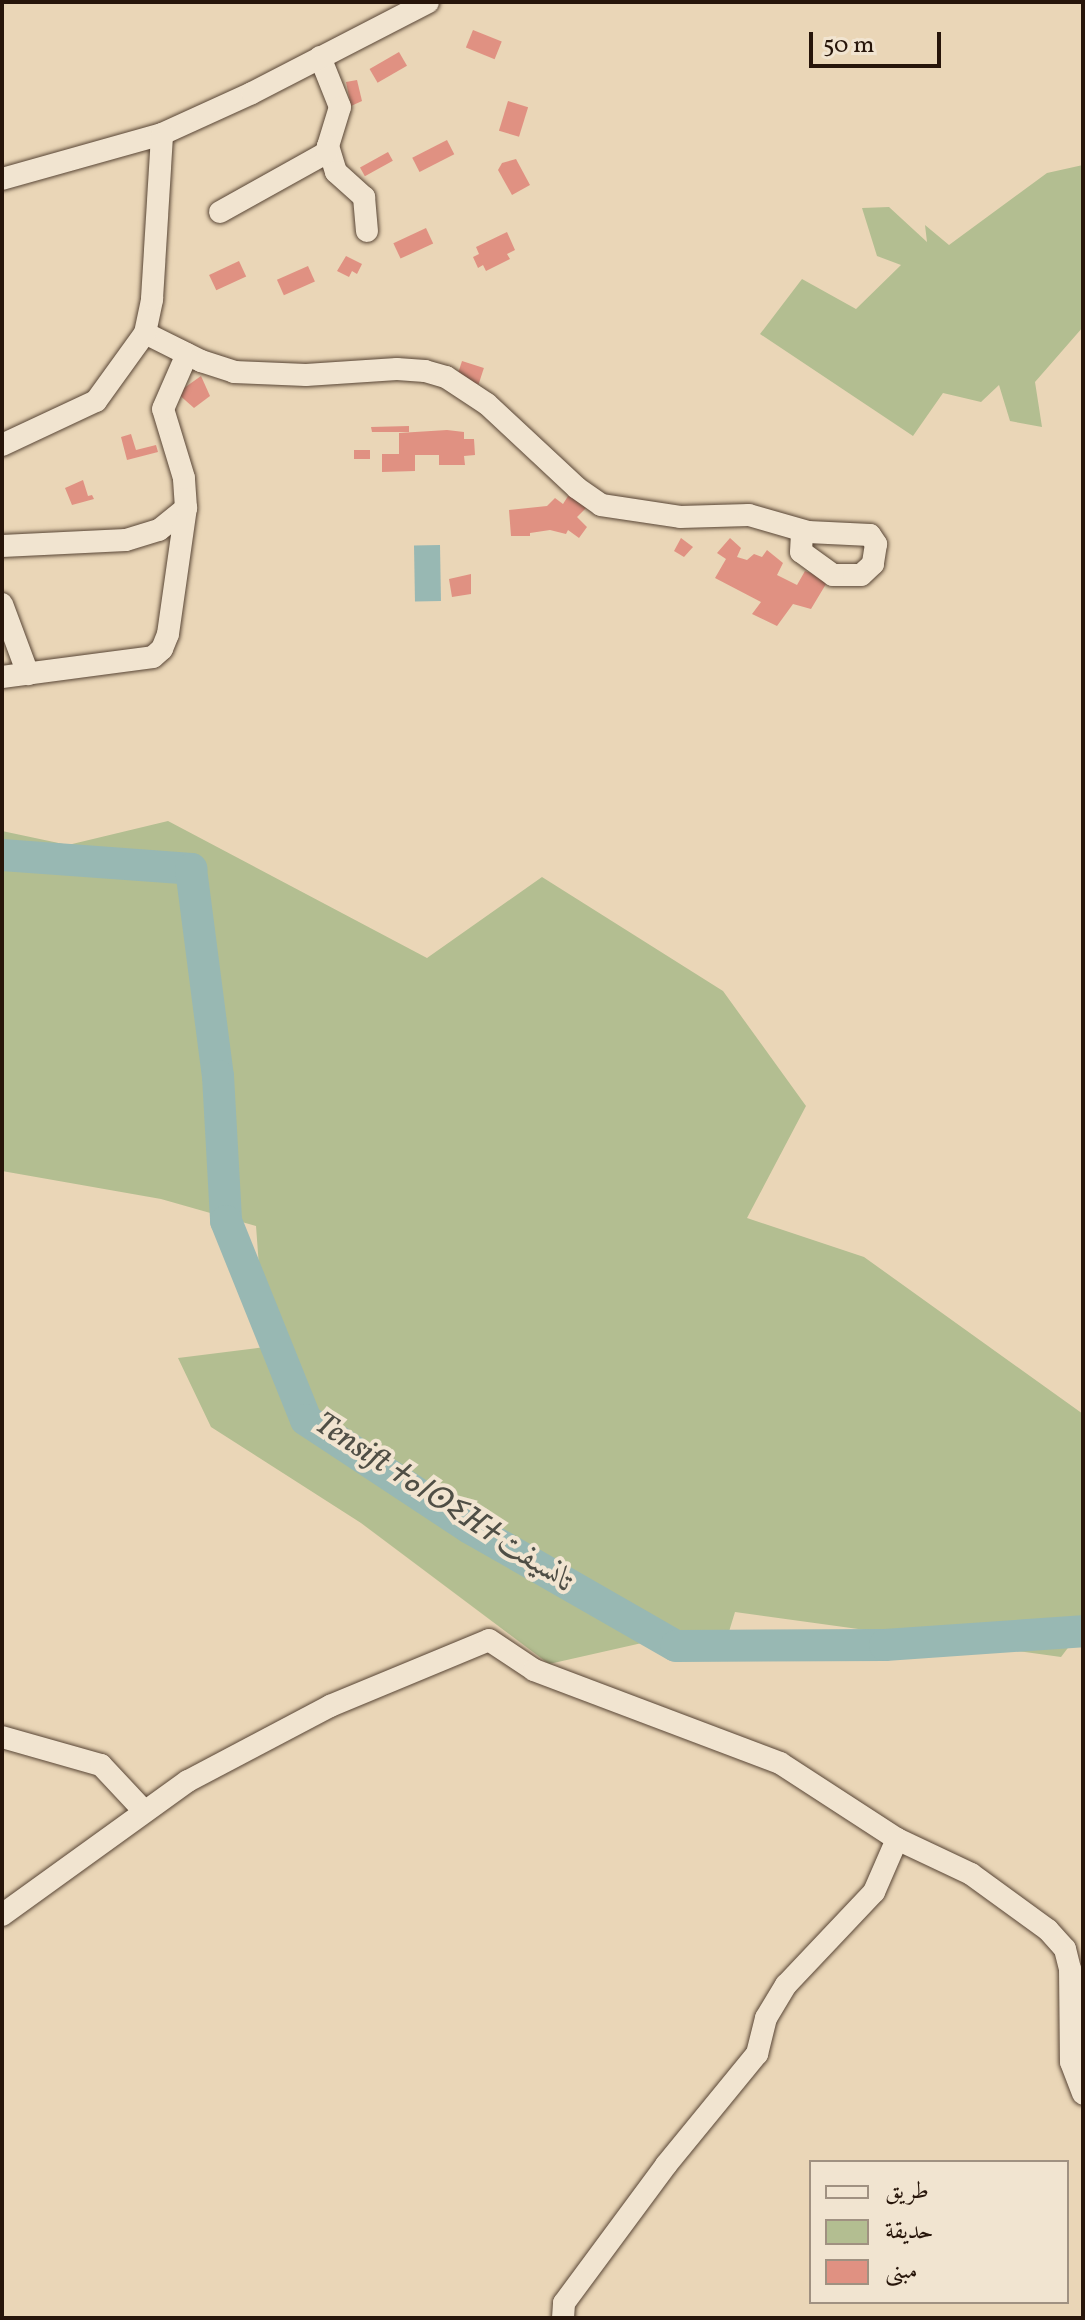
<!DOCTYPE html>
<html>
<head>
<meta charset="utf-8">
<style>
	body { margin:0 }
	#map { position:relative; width:1085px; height:2320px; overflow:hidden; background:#ead6b7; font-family:Vollkorn,Amiri,"Noto Sans Tifinagh",serif }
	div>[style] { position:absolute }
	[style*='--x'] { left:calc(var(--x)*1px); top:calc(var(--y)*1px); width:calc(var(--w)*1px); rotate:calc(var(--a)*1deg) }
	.green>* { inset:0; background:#b3be91 }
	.water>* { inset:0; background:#98b8b3; transform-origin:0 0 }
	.river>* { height:32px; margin:-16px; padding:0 16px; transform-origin:16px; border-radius:16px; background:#98b8b3 }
	.building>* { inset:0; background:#e09182; transform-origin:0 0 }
	.roads { filter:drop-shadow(0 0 2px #584535) drop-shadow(0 0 2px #584535) }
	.minor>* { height:22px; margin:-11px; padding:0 11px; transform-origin:11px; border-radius:11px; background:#f1e4d0 }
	span { translate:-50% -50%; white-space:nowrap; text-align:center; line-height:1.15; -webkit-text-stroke:8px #f1e4d0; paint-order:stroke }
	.water-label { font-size:32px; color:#4f4e45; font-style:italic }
	.frame { position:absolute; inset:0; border:4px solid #27150a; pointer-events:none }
	.legend { position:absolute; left:809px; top:2160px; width:260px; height:144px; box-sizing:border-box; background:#f1e4d0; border:2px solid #a09181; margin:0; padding:10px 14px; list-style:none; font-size:24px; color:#27150a }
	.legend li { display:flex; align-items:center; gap:16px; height:40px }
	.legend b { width:40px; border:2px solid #a09181 }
	.scale { position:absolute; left:809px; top:32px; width:132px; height:36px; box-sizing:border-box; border:4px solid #27150a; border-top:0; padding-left:10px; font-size:24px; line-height:28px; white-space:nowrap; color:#27150a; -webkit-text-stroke:6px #f1e4d0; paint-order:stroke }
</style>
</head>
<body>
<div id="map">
	<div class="green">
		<i style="clip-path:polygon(1083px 165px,1083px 327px,1035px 382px,1042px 427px,1010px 421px,999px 385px,981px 402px,943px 393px,913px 436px,760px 334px,802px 279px,856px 309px,901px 265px,877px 256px,862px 208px,889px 207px,927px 242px,925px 225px,949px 245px,1047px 173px)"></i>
		<i style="clip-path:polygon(168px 821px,427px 958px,542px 877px,723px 991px,806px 1106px,747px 1218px,864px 1257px,1083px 1414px,1083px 1628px,1061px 1657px,735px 1612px,720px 1661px,642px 1643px,549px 1664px,361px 1523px,211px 1427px,178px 1358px,265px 1347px,256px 1226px,161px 1199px,2px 1171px,2px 831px,68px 845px)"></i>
	</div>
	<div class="water">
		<i style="left:440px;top:545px;width:56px;height:26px;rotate:89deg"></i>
	</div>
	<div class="river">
		<i style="--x:2;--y:855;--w:190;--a:4.2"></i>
		<i style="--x:191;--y:869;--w:209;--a:82.6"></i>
		<i style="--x:218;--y:1076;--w:145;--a:86.8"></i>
		<i style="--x:226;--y:1221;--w:214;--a:68.1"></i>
		<i style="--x:306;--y:1420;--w:196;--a:33.4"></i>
		<i style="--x:470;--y:1528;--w:237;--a:29.8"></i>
		<i style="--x:676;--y:1646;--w:209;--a:-0.3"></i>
		<i style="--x:885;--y:1645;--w:198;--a:-4"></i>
	</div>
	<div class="building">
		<i style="left:473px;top:30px;width:31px;height:19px;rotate:22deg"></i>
		<i style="left:399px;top:52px;width:16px;height:34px;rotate:60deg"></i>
		<i style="clip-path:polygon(357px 80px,362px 101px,351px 106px,346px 82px)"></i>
		<i style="left:508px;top:101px;width:21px;height:31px;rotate:17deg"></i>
		<i style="left:447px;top:140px;width:16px;height:39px;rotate:63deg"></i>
		<i style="left:388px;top:152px;width:10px;height:32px;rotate:61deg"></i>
		<i style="clip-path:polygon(516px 159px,530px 185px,512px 195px,498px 170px,502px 163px)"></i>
		<i style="left:426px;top:228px;width:17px;height:36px;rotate:65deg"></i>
		<i style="clip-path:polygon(507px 232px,515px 250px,507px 254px,510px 259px,486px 271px,483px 265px,478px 268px,473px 257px,479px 254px,476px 247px)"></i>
		<i style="clip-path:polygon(346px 256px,362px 264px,357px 274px,352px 271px,349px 277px,337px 271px)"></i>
		<i style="left:239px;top:261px;width:17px;height:33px;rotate:65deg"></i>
		<i style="left:308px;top:266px;width:17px;height:34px;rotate:66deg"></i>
		<i style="left:462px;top:361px;width:23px;height:17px;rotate:18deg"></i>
		<i style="clip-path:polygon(201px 376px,210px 396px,194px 408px,177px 393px)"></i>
		<i style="clip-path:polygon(409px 426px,409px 432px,372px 432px,371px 427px)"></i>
		<i style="clip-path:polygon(447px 430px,464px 432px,464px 439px,474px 439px,475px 455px,464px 456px,465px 465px,439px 465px,439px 455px,415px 455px,415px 471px,382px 472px,382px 454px,399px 454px,399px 433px)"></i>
		<i style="clip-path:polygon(131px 434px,136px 450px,156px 445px,158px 452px,127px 460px,121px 437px)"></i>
		<i style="left:370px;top:450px;width:9px;height:16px;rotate:90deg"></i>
		<i style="clip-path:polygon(83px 480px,88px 496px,92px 495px,94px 499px,72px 505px,65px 488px)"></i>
		<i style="clip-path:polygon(570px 493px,589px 505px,577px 517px,587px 527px,579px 538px,568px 530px,566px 534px,550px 530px,530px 533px,530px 536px,511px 536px,509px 510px,547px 506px,555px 498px,563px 504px)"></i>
		<i style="clip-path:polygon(681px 538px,693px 547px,684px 557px,674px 551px)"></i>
		<i style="clip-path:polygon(730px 538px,741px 548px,737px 557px,747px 560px,754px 554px,762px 557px,767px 550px,783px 563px,777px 575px,797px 585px,805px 571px,829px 579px,811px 609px,793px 604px,777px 626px,752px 614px,761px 602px,715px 578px,726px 559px,717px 553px)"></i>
		<i style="clip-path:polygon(471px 574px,471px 594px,452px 597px,449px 579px)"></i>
	</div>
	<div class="roads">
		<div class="minor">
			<i style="--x:320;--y:57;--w:54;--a:68.2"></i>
			<i style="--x:340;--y:107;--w:41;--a:107.1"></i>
			<i style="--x:328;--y:146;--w:27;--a:73"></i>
			<i style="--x:336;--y:172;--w:38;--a:42"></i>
			<i style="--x:364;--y:197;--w:34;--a:85"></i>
			<i style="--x:2;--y:179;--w:166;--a:-15.7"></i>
			<i style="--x:162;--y:134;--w:99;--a:-24.5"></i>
			<i style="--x:252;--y:93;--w:198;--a:-27.3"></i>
			<i style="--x:220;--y:212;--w:121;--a:-29.1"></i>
			<i style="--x:326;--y:153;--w:7;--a:-74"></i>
			<i style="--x:145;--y:333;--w:63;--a:26.6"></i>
			<i style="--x:201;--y:361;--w:35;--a:18"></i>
			<i style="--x:234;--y:372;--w:72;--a:2.4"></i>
			<i style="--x:306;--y:375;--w:91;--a:-3.8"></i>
			<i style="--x:397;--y:369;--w:28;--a:4"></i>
			<i style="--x:425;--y:371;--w:22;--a:16"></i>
			<i style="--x:446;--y:377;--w:49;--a:33.4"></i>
			<i style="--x:487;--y:404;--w:123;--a:43"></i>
			<i style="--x:577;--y:488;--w:29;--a:35"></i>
			<i style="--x:601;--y:505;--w:80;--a:8.6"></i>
			<i style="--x:680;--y:517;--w:69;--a:-1.7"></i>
			<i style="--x:749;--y:515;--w:61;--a:16.1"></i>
			<i style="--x:808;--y:532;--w:62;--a:2.8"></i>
			<i style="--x:870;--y:535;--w:11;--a:56"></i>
			<i style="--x:876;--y:544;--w:20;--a:99"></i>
			<i style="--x:873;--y:564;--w:16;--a:137"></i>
			<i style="--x:861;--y:575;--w:28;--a:180"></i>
			<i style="--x:833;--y:575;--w:39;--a:-144"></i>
			<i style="--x:801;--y:552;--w:21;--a:-87"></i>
			<i style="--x:2;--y:445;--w:104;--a:-25.1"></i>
			<i style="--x:96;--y:401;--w:84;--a:-54.2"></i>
			<i style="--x:145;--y:333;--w:35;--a:-78"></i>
			<i style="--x:152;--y:299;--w:165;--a:-86.5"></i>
			<i style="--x:2;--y:546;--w:124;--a:-2.8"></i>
			<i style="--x:126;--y:540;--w:34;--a:-17"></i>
			<i style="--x:159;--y:530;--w:35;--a:-39"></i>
			<i style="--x:2;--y:604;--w:75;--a:69.6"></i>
			<i style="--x:2;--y:677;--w:152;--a:-7.5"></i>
			<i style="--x:153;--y:657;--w:12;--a:-42"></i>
			<i style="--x:162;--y:649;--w:16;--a:-68"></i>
			<i style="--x:168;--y:634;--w:127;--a:-81.9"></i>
			<i style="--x:186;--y:508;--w:30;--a:-94"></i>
			<i style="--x:184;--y:478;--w:72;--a:-106.9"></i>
			<i style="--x:163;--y:409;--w:60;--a:-66.4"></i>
			<i style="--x:2;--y:1737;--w:103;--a:15.8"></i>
			<i style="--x:101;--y:1765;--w:63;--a:46.9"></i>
			<i style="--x:2;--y:1915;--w:229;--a:-35.8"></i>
			<i style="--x:188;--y:1781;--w:161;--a:-27.8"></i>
			<i style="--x:330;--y:1706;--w:172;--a:-22.5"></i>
			<i style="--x:489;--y:1640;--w:54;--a:33.7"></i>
			<i style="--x:534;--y:1670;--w:263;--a:20.7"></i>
			<i style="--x:780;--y:1763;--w:140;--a:33"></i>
			<i style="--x:897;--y:1839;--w:82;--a:25.3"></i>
			<i style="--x:971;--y:1874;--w:95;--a:36"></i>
			<i style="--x:1048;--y:1930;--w:25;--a:48"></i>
			<i style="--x:1065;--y:1949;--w:21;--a:76"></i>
			<i style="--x:1070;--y:1969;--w:93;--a:89.4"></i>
			<i style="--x:1071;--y:2062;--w:34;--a:69"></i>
			<i style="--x:563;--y:2318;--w:15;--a:-86"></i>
			<i style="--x:564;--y:2303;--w:172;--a:-53.5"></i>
			<i style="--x:666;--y:2165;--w:144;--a:-50.7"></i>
			<i style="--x:757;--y:2054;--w:37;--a:-76"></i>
			<i style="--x:766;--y:2018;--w:39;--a:-59"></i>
			<i style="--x:786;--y:1985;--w:128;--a:-46.6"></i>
			<i style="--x:874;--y:1892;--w:58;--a:-66.5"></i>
		</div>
	</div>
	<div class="water-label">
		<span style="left:444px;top:1504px;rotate:33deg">Tensift ⵜⴰⵏⵙⵉⴼⵜ تانسيفت</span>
	</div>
	<div class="frame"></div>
	<ul class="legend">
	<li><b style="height:10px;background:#f1e4d0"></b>طريق</li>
	<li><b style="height:22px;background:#b3be91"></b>حديقة</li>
	<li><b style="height:22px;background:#e09182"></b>مبنى</li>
	</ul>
	<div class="scale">50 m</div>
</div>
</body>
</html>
